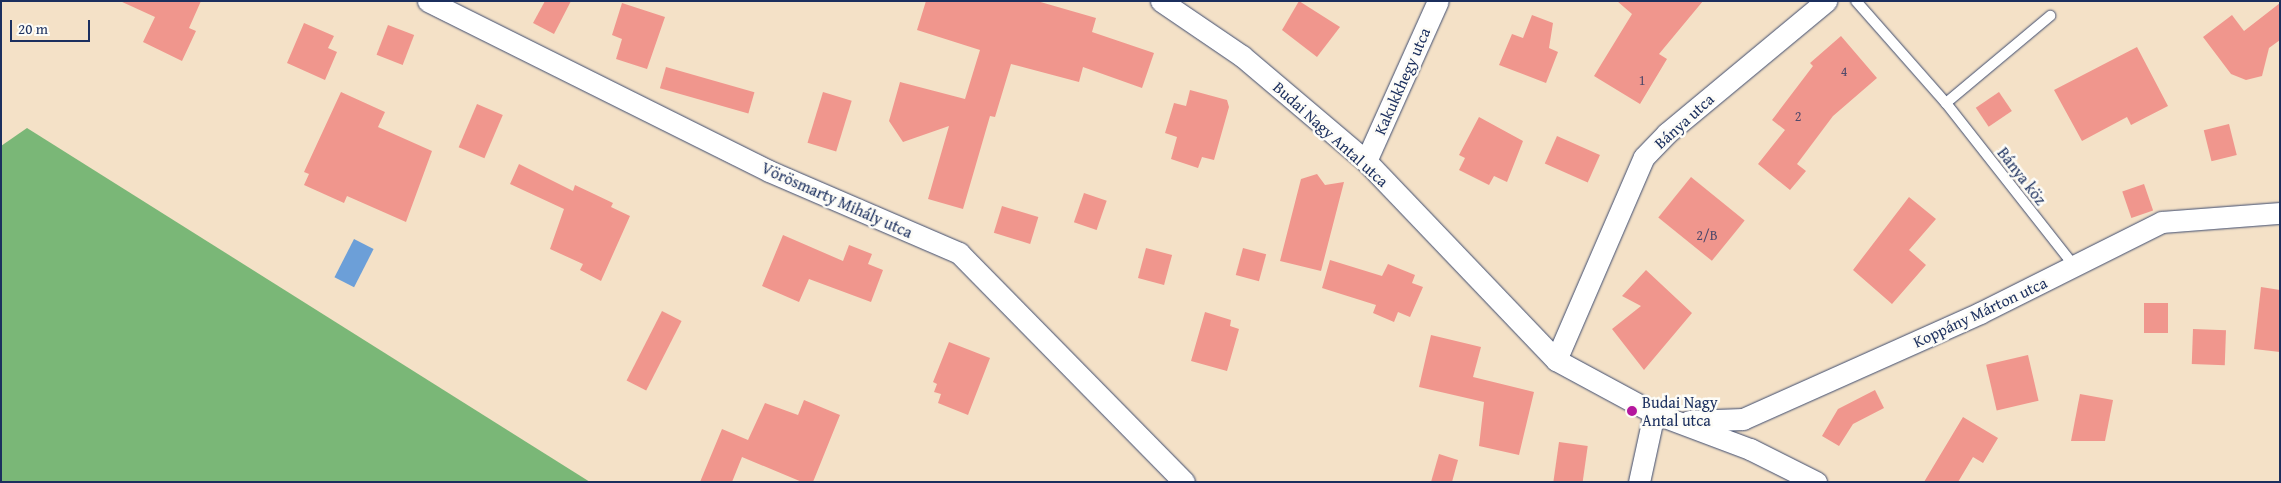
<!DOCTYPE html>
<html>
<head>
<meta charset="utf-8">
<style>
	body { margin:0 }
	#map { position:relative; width:2281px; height:483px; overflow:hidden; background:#f4e1c7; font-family:"Gentium Book Plus",serif }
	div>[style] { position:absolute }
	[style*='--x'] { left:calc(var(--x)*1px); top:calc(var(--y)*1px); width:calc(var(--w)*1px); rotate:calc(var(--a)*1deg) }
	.forest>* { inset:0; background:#7ab777 }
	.water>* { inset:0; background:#6c9fd8; transform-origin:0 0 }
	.building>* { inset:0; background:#f0968d; transform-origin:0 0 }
	.roads { filter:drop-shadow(0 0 1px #3c4a6e) drop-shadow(0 0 1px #3c4a6e) }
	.lane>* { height:10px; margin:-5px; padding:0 5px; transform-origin:5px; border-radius:5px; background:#fff }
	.street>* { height:21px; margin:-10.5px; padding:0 10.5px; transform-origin:10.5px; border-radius:10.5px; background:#fff }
	.dots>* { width:14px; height:14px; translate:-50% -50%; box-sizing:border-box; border:2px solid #fdfcf7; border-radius:50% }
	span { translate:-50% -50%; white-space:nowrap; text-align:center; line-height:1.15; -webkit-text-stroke:5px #fdfcf7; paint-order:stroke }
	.number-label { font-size:14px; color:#50496a }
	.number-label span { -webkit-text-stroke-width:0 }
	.street-label { font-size:16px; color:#1b2f5e }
	.poi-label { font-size:16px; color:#1b2f5e }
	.left { translate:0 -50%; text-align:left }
	.frame { position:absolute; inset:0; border:2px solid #1b2f5e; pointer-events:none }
	.scale { position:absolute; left:10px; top:20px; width:80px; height:22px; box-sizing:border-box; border:2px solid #1b2f5e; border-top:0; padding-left:6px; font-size:15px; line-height:18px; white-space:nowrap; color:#1b2f5e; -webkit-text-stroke:4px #fdfcf7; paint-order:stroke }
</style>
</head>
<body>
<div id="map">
	<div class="forest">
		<i style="clip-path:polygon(27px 128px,590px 482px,1px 482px,1px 146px)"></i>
	</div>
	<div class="water">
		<i style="left:354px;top:239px;width:22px;height:43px;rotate:27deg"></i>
	</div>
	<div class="building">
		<i style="clip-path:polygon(120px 1px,201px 1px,189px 28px,196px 31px,182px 61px,143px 42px,155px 17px)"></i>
		<i style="clip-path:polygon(545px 1px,571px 1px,554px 34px,533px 23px)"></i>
		<i style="clip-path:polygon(926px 1px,1037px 1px,1096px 18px,1092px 32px,1154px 53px,1142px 88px,1083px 67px,1079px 82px,1011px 64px,995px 117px,990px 116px,963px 209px,928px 199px,949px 126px,903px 142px,889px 121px,900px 82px,965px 99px,980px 50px,917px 30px)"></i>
		<i style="clip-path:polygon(1299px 1px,1340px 27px,1317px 57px,1282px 30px)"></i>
		<i style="clip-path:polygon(1617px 1px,1703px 1px,1659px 54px,1667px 59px,1640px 104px,1594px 76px,1632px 14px)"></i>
		<i style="clip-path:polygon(622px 3px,665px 17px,647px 69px,616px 59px,622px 39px,612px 35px)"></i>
		<i style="clip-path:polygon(2280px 3px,2280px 40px,2269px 48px,2262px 76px,2246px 80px,2231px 74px,2203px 37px,2232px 15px,2244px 31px)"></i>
		<i style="clip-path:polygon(1532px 15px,1553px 23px,1549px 48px,1558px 52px,1546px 83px,1499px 65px,1512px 34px,1523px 38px)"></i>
		<i style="clip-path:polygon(304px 23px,334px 36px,328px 48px,337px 52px,325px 80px,287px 63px)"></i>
		<i style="left:388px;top:25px;width:28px;height:32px;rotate:21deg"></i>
		<i style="clip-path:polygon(1841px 36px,1877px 78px,1833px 116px,1797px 164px,1806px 171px,1790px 190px,1758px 164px,1785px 130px,1772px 120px,1813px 66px,1810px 63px)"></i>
		<i style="clip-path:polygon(2137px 47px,2168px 106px,2131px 125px,2127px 117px,2082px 141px,2054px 90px)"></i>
		<i style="left:666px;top:67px;width:92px;height:22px;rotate:16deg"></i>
		<i style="clip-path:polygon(1190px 90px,1227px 100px,1229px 107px,1214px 160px,1202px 157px,1198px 168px,1171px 159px,1177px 137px,1165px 133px,1174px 103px,1186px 106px)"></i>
		<i style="clip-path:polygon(341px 92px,385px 112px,378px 127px,432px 151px,406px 222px,347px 196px,344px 203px,304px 185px,309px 174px,304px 172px)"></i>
		<i style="left:823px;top:92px;width:30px;height:53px;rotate:17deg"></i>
		<i style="left:1999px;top:92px;width:23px;height:28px;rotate:56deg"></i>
		<i style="left:477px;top:104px;width:28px;height:47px;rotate:23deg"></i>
		<i style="clip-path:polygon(1479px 117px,1523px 141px,1507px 182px,1494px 176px,1489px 185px,1459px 170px,1465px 158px,1459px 155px)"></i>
		<i style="left:2229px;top:124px;width:32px;height:26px;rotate:76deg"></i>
		<i style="left:1557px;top:136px;width:47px;height:30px;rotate:24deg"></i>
		<i style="clip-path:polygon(519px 164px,573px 191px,575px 185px,613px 203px,611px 207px,630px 216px,601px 281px,580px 270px,583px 264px,550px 249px,564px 209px,510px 184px)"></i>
		<i style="clip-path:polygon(1317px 174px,1325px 185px,1344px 182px,1321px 271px,1280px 261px,1301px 179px)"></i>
		<i style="left:1691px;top:177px;width:69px;height:52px;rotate:39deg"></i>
		<i style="left:2144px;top:184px;width:28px;height:23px;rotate:71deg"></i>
		<i style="left:1084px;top:193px;width:24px;height:31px;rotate:19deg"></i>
		<i style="clip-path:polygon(1909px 197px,1936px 219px,1909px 250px,1926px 265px,1892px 304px,1853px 270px)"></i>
		<i style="left:1002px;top:206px;width:38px;height:28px;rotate:17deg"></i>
		<i style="clip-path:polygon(783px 235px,843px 261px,849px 245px,872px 254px,868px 264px,883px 270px,871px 302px,809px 279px,799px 302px,762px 286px)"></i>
		<i style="left:1146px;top:248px;width:27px;height:31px;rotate:15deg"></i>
		<i style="left:1243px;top:248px;width:24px;height:28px;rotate:15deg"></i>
		<i style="clip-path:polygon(1330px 260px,1382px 276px,1388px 264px,1415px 275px,1412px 283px,1423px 287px,1410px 317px,1398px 312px,1394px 322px,1373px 313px,1376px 305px,1322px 288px)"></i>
		<i style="clip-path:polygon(1646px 270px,1692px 313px,1644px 370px,1612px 329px,1641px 306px,1622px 296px)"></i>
		<i style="clip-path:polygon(2261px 287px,2280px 290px,2280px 352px,2254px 349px)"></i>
		<i style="left:2144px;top:303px;width:24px;height:30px"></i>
		<i style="left:662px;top:311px;width:22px;height:78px;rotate:27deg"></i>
		<i style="clip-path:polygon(1205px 312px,1231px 320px,1230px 326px,1239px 329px,1227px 371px,1191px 361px)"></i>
		<i style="left:2193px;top:329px;width:33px;height:35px;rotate:2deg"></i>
		<i style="clip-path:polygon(1431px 335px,1481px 347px,1473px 377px,1534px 392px,1519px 455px,1479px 446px,1484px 402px,1419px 387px)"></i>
		<i style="clip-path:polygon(949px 342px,990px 358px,968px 415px,938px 403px,941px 394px,934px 392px,937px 384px,933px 382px)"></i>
		<i style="left:2028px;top:355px;width:47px;height:43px;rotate:77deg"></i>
		<i style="clip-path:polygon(1875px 390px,1884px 408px,1853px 424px,1839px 446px,1822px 436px,1838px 409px)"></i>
		<i style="clip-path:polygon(2080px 394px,2113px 400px,2105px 441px,2071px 441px)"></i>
		<i style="clip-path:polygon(804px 400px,840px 415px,813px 482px,802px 482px,742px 457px,732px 482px,700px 482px,722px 429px,748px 440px,765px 403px,798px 415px)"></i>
		<i style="clip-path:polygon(1963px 417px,1998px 438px,1983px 463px,1973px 457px,1958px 482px,1924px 482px)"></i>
		<i style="left:1559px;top:442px;width:29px;height:40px;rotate:8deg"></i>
		<i style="clip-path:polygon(1439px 454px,1458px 460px,1452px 482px,1431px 482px)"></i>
	</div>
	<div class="roads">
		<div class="lane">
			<i style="--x:1856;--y:1;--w:136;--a:48.6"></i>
			<i style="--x:1946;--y:103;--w:209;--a:51.8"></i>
			<i style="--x:1946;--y:103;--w:136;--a:-39.9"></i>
		</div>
		<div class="street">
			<i style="--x:428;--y:1;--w:381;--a:26.5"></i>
			<i style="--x:769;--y:171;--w:207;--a:23.3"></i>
			<i style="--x:959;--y:253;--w:321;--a:45.5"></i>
			<i style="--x:1161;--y:1;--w:98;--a:34.2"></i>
			<i style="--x:1242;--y:56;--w:162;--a:40.3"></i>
			<i style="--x:1366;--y:161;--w:275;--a:46.3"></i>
			<i style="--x:1556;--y:360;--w:111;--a:28.4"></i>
			<i style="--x:1654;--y:413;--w:103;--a:20.6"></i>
			<i style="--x:1750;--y:449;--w:74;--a:26.6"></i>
			<i style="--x:1366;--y:161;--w:175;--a:-65.8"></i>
			<i style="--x:1556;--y:360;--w:221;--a:-66.6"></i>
			<i style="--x:1644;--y:157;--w:33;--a:-46"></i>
			<i style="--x:1667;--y:133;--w:207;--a:-39.7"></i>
			<i style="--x:1689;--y:421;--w:54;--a:-2.1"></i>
			<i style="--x:1743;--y:419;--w:260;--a:-24.1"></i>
			<i style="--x:1980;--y:313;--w:203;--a:-26.6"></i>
			<i style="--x:2162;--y:222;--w:118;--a:-4.4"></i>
			<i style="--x:1639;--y:482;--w:71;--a:-77.7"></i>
		</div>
	</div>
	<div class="dots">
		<i style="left:1632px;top:411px;background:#b5179e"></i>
	</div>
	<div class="number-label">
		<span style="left:1844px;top:71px">4</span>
		<span style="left:1642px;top:80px">1</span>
		<span style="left:1798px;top:116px">2</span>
		<span style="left:1707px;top:235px">2/B</span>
	</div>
	<div class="street-label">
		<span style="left:1402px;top:81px;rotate:-66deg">Kakukkhegy utca</span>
		<span style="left:1684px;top:121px;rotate:-42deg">Bánya utca</span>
		<span style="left:1331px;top:134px;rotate:42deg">Budai Nagy Antal utca</span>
		<span style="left:2022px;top:176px;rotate:52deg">Bánya köz</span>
		<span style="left:837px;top:200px;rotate:24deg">Vörösmarty Mihály utca</span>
		<span style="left:1980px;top:312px;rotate:-25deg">Koppány Márton utca</span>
	</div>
	<div class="poi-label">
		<span class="left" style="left:1642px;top:411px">Budai Nagy<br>Antal utca</span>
	</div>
	<div class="frame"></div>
	<div class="scale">20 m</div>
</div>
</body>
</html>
